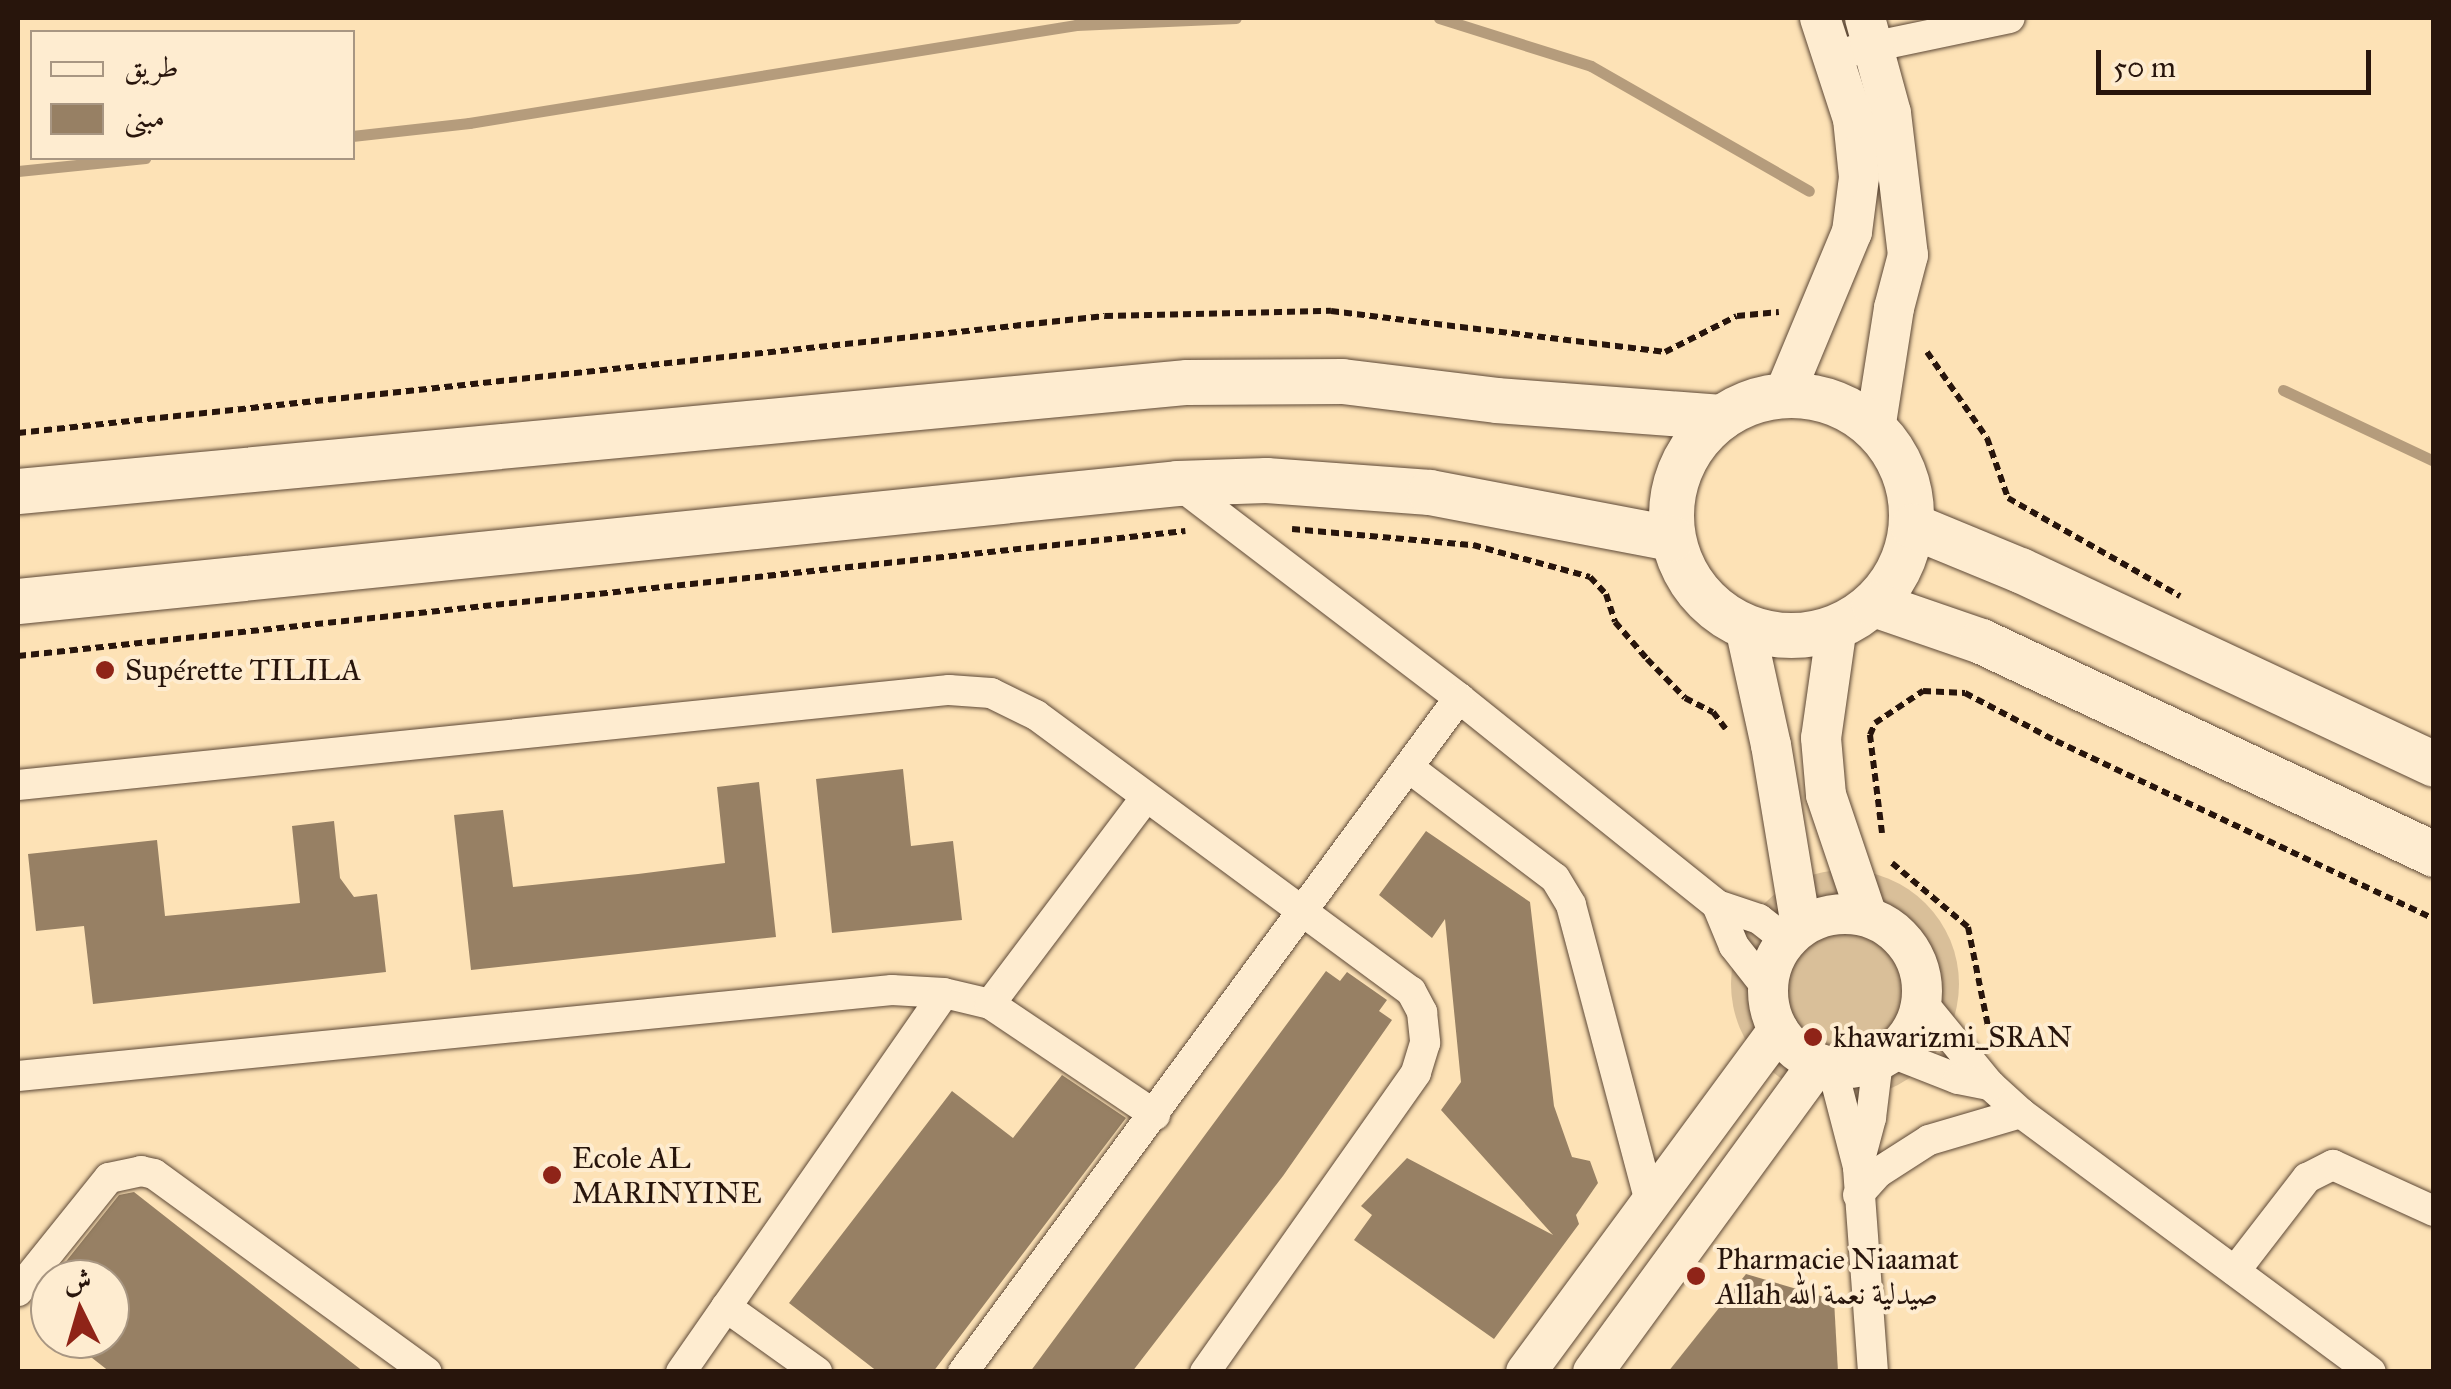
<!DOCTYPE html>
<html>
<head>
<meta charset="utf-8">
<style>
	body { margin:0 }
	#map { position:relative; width:2451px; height:1389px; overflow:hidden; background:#fde2b6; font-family:"IM FELL Great Primer",Amiri,serif }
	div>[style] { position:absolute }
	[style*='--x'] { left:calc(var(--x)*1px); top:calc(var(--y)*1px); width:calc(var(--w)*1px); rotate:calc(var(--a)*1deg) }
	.green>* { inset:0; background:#d9bf99 }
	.round { border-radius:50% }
	.stream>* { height:11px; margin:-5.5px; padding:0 5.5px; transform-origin:5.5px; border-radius:5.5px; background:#b59c7c }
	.building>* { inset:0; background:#978064 }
	.path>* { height:6px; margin-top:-3px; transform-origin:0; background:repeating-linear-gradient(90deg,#28150c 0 8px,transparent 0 13px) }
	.roads { filter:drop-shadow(0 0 2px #5d4836) drop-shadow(0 0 2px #5d4836) }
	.minor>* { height:30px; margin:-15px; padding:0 15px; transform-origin:15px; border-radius:15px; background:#feecd0 }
	.tertiary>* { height:40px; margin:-20px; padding:0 20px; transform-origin:20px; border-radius:20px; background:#feecd0 }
	.tertiary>.ring { margin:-20px; padding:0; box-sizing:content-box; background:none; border:40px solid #feecd0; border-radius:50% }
	.secondary>* { height:45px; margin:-22.5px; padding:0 22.5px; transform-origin:22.5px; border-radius:22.5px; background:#feecd0 }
	.secondary>.ring { margin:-22.5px; padding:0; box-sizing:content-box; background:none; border:45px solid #feecd0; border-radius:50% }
	.dots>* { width:28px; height:28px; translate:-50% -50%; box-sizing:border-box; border:5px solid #feecd0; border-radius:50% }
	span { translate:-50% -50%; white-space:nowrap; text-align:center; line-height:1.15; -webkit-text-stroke:8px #feecd0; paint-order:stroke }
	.poi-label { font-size:30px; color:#28150c }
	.left { translate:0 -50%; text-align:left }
	.frame { position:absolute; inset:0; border:20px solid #28150c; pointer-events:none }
	.legend { position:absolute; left:30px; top:30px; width:325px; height:130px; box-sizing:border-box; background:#feecd0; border:2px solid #a89682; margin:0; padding:12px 18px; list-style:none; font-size:30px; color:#28150c }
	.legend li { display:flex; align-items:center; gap:20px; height:50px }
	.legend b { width:50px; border:2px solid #a89682 }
	.north { position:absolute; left:30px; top:1259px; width:100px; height:100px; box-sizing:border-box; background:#feecd0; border:2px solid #a89682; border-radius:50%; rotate:355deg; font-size:28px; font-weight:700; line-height:40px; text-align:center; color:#28150c }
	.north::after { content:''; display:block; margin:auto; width:35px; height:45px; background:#8f2418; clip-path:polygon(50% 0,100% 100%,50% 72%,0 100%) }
	.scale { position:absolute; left:2096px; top:50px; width:275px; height:45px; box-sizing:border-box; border:5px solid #28150c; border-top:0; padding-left:12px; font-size:30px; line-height:35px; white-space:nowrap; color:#28150c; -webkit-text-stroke:8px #feecd0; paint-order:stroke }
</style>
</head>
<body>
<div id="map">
	<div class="green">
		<i class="round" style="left:1731px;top:870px;width:228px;height:228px"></i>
	</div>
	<div class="stream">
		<i style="--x:1439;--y:18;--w:159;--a:17.5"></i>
		<i style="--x:1591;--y:66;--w:251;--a:29.8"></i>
		<i style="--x:352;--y:136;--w:118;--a:-6.3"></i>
		<i style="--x:469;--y:123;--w:615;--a:-9.17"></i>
		<i style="--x:1076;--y:25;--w:160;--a:-2.5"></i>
		<i style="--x:18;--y:171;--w:128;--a:-5.8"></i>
		<i style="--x:2283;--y:390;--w:167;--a:25.2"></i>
	</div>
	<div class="building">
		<i style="clip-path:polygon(903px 769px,911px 846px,953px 841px,962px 920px,832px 933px,816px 779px)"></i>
		<i style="clip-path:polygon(759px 782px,776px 937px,471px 970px,454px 815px,503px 810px,513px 887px,638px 874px,725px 863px,717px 787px)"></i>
		<i style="clip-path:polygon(334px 821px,340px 878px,354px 897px,377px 894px,386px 972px,93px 1004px,84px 926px,36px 931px,28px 854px,157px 840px,165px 916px,300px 903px,292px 826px)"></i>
		<i style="clip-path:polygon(1426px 831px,1530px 902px,1554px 1106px,1572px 1157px,1590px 1161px,1598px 1183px,1576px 1215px,1579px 1224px,1494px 1339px,1354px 1240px,1372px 1215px,1361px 1206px,1407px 1158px,1553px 1235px,1441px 1110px,1461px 1082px,1445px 919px,1432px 938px,1379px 895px)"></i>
		<i style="clip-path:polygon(1326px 971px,1340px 981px,1347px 972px,1387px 1000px,1379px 1011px,1392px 1020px,1283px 1176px,1132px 1372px,1030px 1372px)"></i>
		<i style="clip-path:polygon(1062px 1075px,1126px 1118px,933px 1372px,878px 1372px,789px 1303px,952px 1091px,1013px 1138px)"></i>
		<i style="clip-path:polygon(134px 1192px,297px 1320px,364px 1372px,110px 1372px,68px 1339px,110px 1339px,110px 1279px,52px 1279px,119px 1195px)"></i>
		<i style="clip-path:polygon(1746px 1274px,1834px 1300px,1838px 1372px,1668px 1372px)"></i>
	</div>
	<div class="path">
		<i style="--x:1927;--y:352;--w:105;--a:55.1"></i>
		<i style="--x:1987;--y:438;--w:64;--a:70.7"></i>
		<i style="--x:2008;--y:498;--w:198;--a:29.7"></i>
		<i style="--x:18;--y:433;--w:1093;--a:-6.14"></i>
		<i style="--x:1105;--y:316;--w:226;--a:-1.3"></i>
		<i style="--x:1331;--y:311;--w:337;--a:7"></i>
		<i style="--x:1665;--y:352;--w:80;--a:-26.6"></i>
		<i style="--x:1737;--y:316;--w:42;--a:-5.4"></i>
		<i style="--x:1292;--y:529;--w:182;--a:5.1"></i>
		<i style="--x:1473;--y:545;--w:121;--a:15.3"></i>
		<i style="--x:1590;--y:577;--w:23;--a:47"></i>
		<i style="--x:1606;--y:594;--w:29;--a:72"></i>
		<i style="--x:1615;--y:622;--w:49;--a:49.1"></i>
		<i style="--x:1647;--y:659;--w:54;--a:45.7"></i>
		<i style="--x:1685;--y:698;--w:31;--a:27"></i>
		<i style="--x:1713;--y:712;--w:21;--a:53"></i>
		<i style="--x:18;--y:656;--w:1174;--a:-6.11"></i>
		<i style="--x:1882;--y:833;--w:99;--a:-97"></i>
		<i style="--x:1870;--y:735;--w:13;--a:-67"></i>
		<i style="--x:1875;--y:723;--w:58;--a:-33.7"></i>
		<i style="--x:1923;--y:691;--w:42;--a:2.7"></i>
		<i style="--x:1965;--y:693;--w:103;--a:27.8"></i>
		<i style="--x:2056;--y:741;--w:418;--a:25.2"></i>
		<i style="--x:1892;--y:863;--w:99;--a:40.1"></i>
		<i style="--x:1968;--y:927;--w:101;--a:78.6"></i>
	</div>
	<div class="roads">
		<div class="minor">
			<i style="--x:1852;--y:51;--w:161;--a:-11.8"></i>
			<i style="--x:1177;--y:483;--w:355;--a:37.3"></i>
			<i style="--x:1459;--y:698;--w:331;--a:38.7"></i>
			<i style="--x:1717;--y:905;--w:44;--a:18.4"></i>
			<i style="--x:1759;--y:919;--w:34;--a:38"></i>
			<i style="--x:1408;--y:767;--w:184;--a:37.1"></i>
			<i style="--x:1555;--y:878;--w:31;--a:59"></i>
			<i style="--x:1571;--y:905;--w:307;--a:75.1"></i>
			<i style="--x:18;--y:785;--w:936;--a:-5.83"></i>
			<i style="--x:949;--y:690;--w:42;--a:4.1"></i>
			<i style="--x:991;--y:693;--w:50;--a:26.1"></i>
			<i style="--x:1036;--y:715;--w:466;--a:36.4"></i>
			<i style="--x:1411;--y:991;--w:24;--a:62"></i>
			<i style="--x:1422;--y:1012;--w:31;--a:84"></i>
			<i style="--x:1425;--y:1043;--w:31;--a:107"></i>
			<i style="--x:1416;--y:1073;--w:366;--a:125.2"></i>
			<i style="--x:1717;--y:905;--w:44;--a:67.5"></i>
			<i style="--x:1734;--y:946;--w:53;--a:51.8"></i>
			<i style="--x:1922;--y:1002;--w:107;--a:50.7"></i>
			<i style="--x:1990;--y:1085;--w:42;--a:42.1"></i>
			<i style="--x:2021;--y:1113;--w:435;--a:36.5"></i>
			<i style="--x:990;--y:1004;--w:259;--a:-53"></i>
			<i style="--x:1892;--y:1053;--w:71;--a:21.5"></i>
			<i style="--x:1958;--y:1079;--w:33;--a:11"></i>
			<i style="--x:1832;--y:1067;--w:103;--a:75.4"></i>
			<i style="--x:18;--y:1076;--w:878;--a:-5.62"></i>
			<i style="--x:892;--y:990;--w:52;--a:3.3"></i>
			<i style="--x:944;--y:993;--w:47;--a:13.4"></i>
			<i style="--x:990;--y:1004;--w:199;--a:33.9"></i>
			<i style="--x:1858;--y:1195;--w:31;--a:-48"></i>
			<i style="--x:1879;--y:1172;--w:59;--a:-32.6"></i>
			<i style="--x:1929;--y:1140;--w:96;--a:-16.4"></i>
			<i style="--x:2235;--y:1271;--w:118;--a:-52.3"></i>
			<i style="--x:2307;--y:1178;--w:29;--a:-27"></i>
			<i style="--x:2333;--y:1165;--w:111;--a:24.5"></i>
			<i style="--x:18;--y:1291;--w:145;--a:-51.2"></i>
			<i style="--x:109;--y:1178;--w:33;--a:-12"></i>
			<i style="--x:141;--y:1171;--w:13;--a:13"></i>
			<i style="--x:154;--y:1174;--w:337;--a:36"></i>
			<i style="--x:726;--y:1307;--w:112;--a:35.5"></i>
			<i style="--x:681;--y:1372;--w:461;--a:-55.2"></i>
			<i style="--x:963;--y:1372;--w:837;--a:-53.65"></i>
			<i style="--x:1873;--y:1372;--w:206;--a:-94.2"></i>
			<i style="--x:1858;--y:1167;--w:51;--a:-75.1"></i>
			<i style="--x:1871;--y:1118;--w:57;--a:-83"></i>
		</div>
		<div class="tertiary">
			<i style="--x:1865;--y:18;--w:98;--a:74.7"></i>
			<i style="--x:1891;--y:113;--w:143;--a:83.2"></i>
			<i style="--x:1908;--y:255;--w:55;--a:104.8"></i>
			<i style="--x:1894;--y:308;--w:122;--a:98.9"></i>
			<i style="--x:1784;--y:395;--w:177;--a:-67.4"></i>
			<i style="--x:1852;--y:232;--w:55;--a:-82.7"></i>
			<i style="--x:1859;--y:177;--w:58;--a:-95.9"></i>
			<i style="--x:1853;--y:119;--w:106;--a:-108.1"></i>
			<i style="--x:1837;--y:626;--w:113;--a:98.1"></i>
			<i style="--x:1821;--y:738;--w:57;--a:85"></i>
			<i style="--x:1826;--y:795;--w:128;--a:71.3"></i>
			<i style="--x:1745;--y:627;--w:121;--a:77.6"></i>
			<i style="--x:1771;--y:745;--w:184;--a:80.6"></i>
			<i class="ring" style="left:1768px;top:914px;width:114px;height:114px"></i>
			<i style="--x:1526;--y:1372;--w:425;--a:-53.6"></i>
			<i style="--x:1593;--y:1372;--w:382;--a:-53.9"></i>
		</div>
		<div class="secondary">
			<i class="ring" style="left:1671px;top:395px;width:195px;height:195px"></i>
			<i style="--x:18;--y:491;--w:1174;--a:-5.33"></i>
			<i style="--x:1187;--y:382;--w:155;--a:-0.4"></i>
			<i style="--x:1342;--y:381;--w:155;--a:7"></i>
			<i style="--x:1496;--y:400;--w:226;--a:4.3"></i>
			<i style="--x:1913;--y:526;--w:116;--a:22.4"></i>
			<i style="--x:2020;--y:570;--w:457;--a:25.1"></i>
			<i style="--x:18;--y:601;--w:1165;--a:-5.81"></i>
			<i style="--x:1177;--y:483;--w:89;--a:-1.9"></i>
			<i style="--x:1266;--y:480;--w:164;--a:4.2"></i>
			<i style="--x:1430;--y:492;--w:246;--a:10.8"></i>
			<i style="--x:1874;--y:604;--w:113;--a:19.1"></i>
			<i style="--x:1981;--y:641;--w:501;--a:25.18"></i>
		</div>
	</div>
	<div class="dots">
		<i style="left:105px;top:670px;background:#8f2418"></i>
		<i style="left:1813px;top:1037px;background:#8f2418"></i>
		<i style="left:552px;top:1175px;background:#8f2418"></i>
		<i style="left:1696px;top:1276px;background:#8f2418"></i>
	</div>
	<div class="poi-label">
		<span class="left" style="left:125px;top:670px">Supérette TILILA</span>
		<span class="left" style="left:1833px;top:1037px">khawarizmi_SRAN</span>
		<span class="left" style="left:572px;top:1175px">Ecole AL<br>MARINYINE</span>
		<span class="left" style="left:1716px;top:1276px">Pharmacie Niaamat<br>Allah صيدلية نعمة الله</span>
	</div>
	<div class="frame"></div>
	<ul class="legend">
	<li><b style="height:12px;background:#feecd0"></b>طريق</li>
	<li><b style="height:28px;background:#978064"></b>مبنى</li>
	</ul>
	<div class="north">ش</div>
	<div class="scale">50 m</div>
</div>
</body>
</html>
